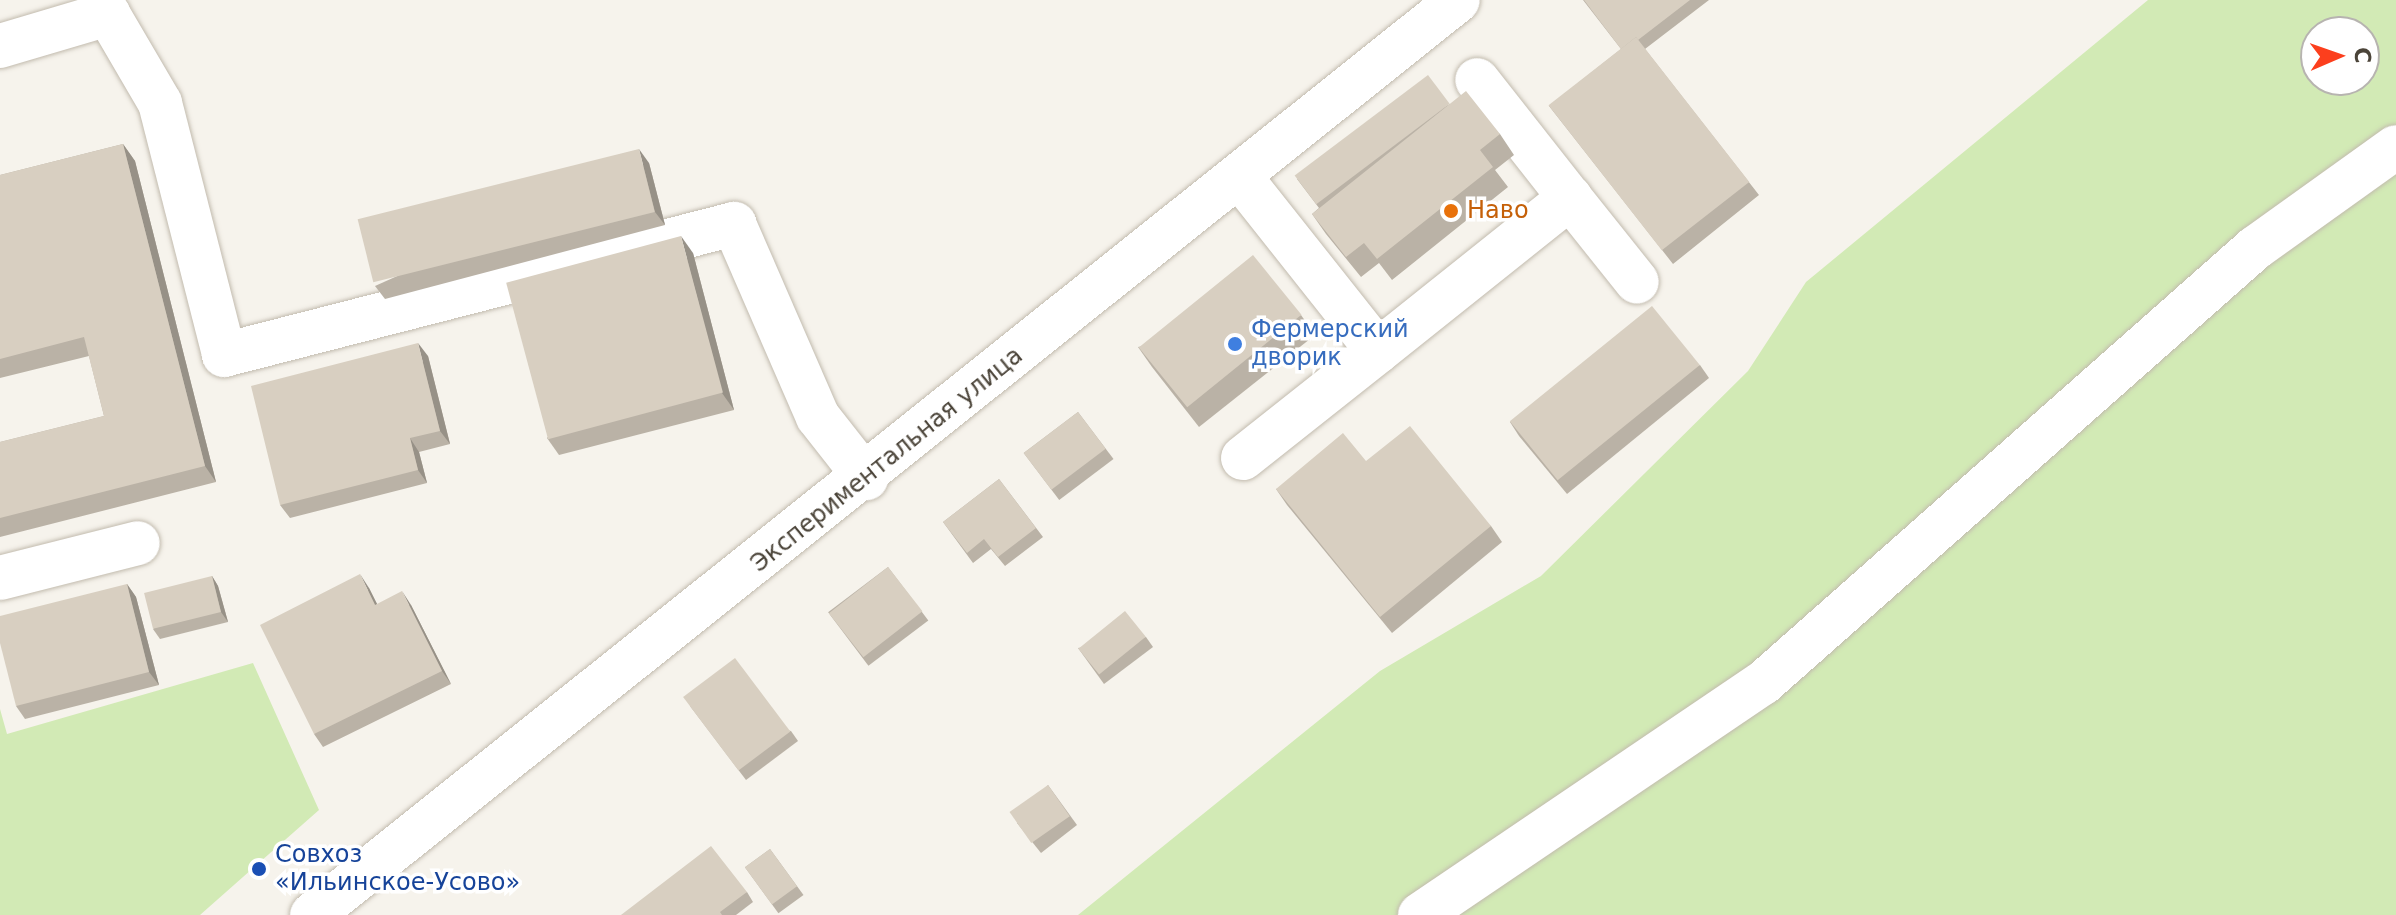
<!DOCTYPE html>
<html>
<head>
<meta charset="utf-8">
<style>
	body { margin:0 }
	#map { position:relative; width:2396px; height:915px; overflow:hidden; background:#f6f3ec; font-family:"DejaVu Sans",sans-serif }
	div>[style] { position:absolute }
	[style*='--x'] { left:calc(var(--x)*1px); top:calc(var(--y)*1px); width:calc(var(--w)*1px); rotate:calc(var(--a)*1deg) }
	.green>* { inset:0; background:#d2eab5 }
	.roads { filter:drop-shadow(0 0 2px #c2bbae) drop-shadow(0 0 2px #c2bbae) }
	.minor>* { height:44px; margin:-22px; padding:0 22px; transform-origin:22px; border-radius:22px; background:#fff }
	.wall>* { inset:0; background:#bab2a6; transform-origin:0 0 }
	.shaded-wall>* { inset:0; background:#979187 }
	.building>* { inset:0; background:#d8cfc1; transform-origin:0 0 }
	.dots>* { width:22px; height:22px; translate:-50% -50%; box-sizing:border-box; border:4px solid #fff; border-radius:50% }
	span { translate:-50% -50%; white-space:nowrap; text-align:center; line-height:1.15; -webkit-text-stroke:7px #fff; paint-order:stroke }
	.food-label { font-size:24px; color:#c56008 }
	.left { translate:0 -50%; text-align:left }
	.shop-label { font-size:24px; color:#366cbe }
	.street-label { font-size:24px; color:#4b4439 }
	.transit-label { font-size:24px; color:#164399 }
	.north { position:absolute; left:2300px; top:16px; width:80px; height:80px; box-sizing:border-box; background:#fff; border:2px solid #b7b4b0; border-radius:50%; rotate:88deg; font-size:22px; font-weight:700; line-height:32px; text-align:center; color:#4b4439 }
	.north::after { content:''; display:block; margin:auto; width:28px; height:36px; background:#fc3f1d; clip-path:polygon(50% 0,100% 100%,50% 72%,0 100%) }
</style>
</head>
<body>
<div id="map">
	<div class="green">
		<i style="clip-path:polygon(evenodd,2148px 0,2396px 0,2396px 915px,1078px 915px,1380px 671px,1541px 576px,1748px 371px,1806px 282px,2148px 0,2316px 32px,2364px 32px,2364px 80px,2316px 80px,2316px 32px)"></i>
		<i style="clip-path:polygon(253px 663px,319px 810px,200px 915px,0 915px,0 709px,7px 734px)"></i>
	</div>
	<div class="roads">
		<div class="minor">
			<i style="--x:0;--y:46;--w:113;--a:-16.5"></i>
			<i style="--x:108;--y:14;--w:103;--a:59.7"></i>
			<i style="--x:160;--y:103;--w:260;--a:75.7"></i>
			<i style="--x:224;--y:355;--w:527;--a:-14.41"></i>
			<i style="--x:734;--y:224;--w:210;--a:66.5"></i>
			<i style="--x:818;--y:417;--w:78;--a:51.8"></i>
			<i style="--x:1240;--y:177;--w:222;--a:51.6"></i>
			<i style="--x:1378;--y:351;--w:246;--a:-38.6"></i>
			<i style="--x:1570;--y:198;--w:150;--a:-128.2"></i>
			<i style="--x:1570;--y:198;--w:107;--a:51.4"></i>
			<i style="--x:1243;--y:458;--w:172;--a:-38.4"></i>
			<i style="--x:0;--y:578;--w:142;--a:-14.2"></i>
			<i style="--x:312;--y:915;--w:1466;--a:-38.6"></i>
			<i style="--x:1420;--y:915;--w:414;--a:-34.1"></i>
			<i style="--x:1763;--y:683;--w:657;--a:-41.48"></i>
			<i style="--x:2255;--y:248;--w:173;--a:-35.6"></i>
		</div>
	</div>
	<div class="wall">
		<i style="clip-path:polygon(1583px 0,1709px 0,1645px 49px,1759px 195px,1673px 264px,1549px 106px,1621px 49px)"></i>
		<i style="clip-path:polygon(1450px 104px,1500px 134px,1514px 155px,1495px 170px,1508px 187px,1392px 280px,1379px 263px,1361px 277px,1326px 234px,1312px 214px,1319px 208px,1297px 179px)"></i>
		<i style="clip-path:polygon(123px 144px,135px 161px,216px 482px,0 537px,0 442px,104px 416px,89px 356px,0 378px,0 175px)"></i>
		<i style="clip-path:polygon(649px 163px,665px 225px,385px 299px,375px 286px)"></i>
		<i style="clip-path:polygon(693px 253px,734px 410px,559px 455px,547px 438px)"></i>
		<i style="clip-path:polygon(1301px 315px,1315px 335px,1199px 427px,1152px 367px,1138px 347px)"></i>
		<i style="clip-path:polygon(428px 356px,450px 444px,419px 452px,427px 483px,290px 518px,280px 505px)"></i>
		<i style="clip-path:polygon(1700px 365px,1709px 378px,1567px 494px,1519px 436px,1510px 422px)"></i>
		<i style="left:1078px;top:412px;width:59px;height:68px;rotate:53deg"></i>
		<i style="clip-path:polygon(1366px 461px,1491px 526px,1502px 542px,1392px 633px,1287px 505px,1276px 489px)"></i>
		<i style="clip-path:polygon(999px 479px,1043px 537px,1005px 566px,991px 549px,973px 563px,943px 522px)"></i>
		<i style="left:888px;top:567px;width:67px;height:75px;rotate:53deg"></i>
		<i style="clip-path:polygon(212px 576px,218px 586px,228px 622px,160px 639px,153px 629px)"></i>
		<i style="clip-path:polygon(127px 584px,136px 597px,159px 685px,25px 719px,16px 706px)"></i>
		<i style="clip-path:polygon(369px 588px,377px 604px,411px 605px,451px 684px,323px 747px,314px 734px)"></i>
		<i style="clip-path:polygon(1146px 637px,1153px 647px,1104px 684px,1078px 648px)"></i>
		<i style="clip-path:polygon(690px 706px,791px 731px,798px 741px,746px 780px)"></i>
		<i style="clip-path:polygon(1048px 785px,1077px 825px,1041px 853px,1017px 823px)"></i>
		<i style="left:770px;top:849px;width:57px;height:31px;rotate:54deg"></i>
		<i style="clip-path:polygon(747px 892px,753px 902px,736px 915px,621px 915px)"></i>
	</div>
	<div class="shaded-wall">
		<i style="clip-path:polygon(123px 144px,135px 161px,216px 482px,205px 466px)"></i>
		<i style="clip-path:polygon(639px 149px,649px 163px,665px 225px,655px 212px)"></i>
		<i style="clip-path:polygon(681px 236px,693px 253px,734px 410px,722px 393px)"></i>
		<i style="clip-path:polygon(418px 343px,428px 356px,450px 444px,440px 431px)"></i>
		<i style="clip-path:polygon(410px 438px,419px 452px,427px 483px,418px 470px)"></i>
		<i style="clip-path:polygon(360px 574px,369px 588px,384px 618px,375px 605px)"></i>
		<i style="clip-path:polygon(212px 576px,218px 586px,228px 622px,221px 612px)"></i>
		<i style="clip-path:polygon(127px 584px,136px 597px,159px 685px,149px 672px)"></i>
		<i style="clip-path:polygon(402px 591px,411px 605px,451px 684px,442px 671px)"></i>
	</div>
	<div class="building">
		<i style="clip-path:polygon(1584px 0,1690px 0,1638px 40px,1636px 37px,1621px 49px)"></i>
		<i style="left:1636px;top:37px;width:184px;height:111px;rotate:52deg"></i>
		<i style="left:1428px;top:75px;width:36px;height:167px;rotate:53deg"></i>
		<i style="clip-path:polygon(1466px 91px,1500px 134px,1480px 150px,1493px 167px,1377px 259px,1364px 243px,1346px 257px,1312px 214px)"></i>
		<i style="clip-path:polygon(123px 144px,205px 466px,0 518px,0 442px,104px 416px,84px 337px,0 359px,0 175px)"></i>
		<i style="left:639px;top:149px;width:65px;height:290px;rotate:76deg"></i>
		<i style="left:681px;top:236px;width:162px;height:181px;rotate:75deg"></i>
		<i style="left:1253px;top:255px;width:77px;height:147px;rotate:51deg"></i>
		<i style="left:1652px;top:306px;width:76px;height:183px;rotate:51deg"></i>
		<i style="clip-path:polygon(418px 343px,440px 431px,410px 438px,418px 470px,280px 505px,251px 386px)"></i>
		<i style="left:1078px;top:412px;width:46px;height:68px;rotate:53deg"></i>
		<i style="clip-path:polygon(1410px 426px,1491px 526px,1380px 617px,1276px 489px,1343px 433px,1366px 461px)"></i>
		<i style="clip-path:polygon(999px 479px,1036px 528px,998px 557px,984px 539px,967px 553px,943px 522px)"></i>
		<i style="left:888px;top:567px;width:56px;height:75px;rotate:52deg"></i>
		<i style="clip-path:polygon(360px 574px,375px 605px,402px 591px,442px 671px,314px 734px,260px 625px)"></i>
		<i style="left:212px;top:576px;width:37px;height:70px;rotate:76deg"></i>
		<i style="clip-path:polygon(127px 584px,149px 672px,16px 706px,0 643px,0 616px)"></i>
		<i style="left:1125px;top:611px;width:33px;height:60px;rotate:51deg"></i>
		<i style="left:735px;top:658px;width:92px;height:65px;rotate:53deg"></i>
		<i style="left:1048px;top:785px;width:38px;height:47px;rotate:55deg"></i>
		<i style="clip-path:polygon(711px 846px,747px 892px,720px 912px,722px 915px,621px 915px)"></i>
		<i style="left:770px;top:849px;width:46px;height:31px;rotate:54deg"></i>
	</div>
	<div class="dots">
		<i style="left:1451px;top:211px;background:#e8710a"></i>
		<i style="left:1235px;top:344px;background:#3f7fe0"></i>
		<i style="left:259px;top:869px;background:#1a4fb4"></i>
	</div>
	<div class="food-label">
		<span class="left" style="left:1467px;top:211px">Наво</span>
	</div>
	<div class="shop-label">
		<span class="left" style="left:1251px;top:344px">Фермерский<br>дворик</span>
	</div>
	<div class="street-label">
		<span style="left:887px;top:460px;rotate:-39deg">Экспериментальная улица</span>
	</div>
	<div class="transit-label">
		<span class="left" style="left:275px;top:869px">Совхоз<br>«Ильинское-Усово»</span>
	</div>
	<div class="north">С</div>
</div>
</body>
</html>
